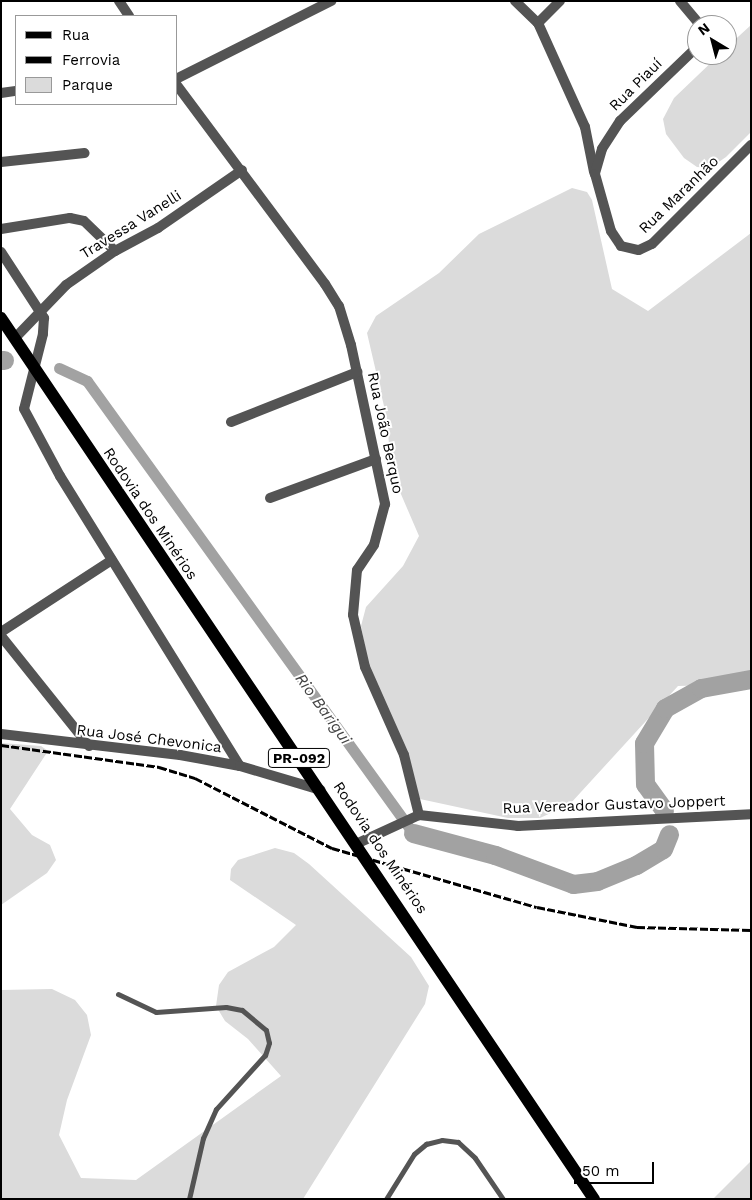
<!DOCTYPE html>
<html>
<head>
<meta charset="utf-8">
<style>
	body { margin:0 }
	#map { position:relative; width:752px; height:1200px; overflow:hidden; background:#fff; font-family:"Work Sans",sans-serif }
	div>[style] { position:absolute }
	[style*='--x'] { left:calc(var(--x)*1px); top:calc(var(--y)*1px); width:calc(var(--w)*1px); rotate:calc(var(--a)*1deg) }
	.green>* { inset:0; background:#dbdbdb }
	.canal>* { height:11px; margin:-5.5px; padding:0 5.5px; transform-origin:5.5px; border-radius:5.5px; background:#a2a2a2 }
	.river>* { height:19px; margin:-9.5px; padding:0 9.5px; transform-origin:9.5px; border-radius:9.5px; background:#a2a2a2 }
	.service>* { height:5px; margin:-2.5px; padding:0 2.5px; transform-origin:2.5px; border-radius:2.5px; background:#545454 }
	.minor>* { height:10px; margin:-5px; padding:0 5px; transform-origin:5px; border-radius:5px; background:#545454 }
	.primary>* { height:12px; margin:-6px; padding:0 6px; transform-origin:6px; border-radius:6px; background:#000 }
	.rail>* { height:3px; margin-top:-1.5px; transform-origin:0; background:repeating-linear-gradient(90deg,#000 0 8px,transparent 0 10.5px) }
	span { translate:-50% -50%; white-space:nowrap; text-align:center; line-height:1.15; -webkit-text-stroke:4px #fff; paint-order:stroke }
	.shield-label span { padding:1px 4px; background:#fff; border:1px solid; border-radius:4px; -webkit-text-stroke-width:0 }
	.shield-label { font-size:14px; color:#000; font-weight:700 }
	.street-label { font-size:15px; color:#000 }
	.water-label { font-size:16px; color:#434343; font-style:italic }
	.frame { position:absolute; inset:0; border:2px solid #000; pointer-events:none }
	.legend { position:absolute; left:15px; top:15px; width:162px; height:90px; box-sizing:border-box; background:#fff; border:1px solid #999; margin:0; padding:6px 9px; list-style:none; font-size:15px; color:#000 }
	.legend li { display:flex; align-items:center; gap:10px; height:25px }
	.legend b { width:25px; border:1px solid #999 }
	.north { position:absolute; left:687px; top:15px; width:50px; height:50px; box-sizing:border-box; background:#fff; border:1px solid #999; border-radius:50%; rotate:323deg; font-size:14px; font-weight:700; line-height:20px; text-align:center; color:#000 }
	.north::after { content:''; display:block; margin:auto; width:18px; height:22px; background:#000; clip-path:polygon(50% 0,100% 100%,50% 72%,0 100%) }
	.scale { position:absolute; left:574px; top:1162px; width:80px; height:22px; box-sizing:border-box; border:2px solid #000; border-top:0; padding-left:6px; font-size:15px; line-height:18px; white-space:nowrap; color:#000; -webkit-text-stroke:4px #fff; paint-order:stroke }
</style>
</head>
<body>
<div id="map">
	<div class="green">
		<i style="clip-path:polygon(751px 25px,751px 132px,726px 157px,710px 168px,697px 167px,684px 158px,666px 134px,663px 119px,674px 98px,719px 55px,727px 55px,727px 47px)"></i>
		<i style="clip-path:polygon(572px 188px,587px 192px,592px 200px,612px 289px,648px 311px,751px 233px,751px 684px,678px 686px,570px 804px,540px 818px,508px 818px,420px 799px,411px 787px,368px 664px,361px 626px,366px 607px,403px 566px,419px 536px,391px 471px,387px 419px,367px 333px,376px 316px,439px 273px,479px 234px)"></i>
		<i style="clip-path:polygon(1px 743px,41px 746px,48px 751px,10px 809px,32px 835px,50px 845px,56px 860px,47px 873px,1px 905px)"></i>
		<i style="clip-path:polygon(275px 848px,294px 853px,309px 864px,411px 957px,429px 986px,425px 1004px,303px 1199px,1px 1199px,1px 990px,52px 989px,75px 1000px,87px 1015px,91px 1035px,67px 1100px,59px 1135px,81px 1178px,136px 1180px,281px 1076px,248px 1039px,225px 1021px,216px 1006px,219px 985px,228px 972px,274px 947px,296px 925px,230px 880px,231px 869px,238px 860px)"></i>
		<i style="clip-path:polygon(751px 1161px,751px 1199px,713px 1199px)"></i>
	</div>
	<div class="canal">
		<i style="--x:59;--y:368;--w:31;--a:25"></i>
		<i style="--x:87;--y:381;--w:557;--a:54.2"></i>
	</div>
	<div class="river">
		<i style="--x:1;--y:360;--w:3;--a:0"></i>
		<i style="--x:664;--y:810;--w:32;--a:-126"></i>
		<i style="--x:645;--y:784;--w:41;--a:-91.4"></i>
		<i style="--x:644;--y:743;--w:41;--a:-59"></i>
		<i style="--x:665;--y:708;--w:41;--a:-29.1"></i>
		<i style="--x:701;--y:688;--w:51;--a:-10.2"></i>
		<i style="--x:413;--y:833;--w:85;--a:15"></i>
		<i style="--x:495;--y:855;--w:83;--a:20.4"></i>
		<i style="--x:573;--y:884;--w:24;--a:-7"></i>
		<i style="--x:597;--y:881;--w:42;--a:-22.3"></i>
		<i style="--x:636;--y:865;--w:31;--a:-31"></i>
		<i style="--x:663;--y:849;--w:16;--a:-68"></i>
	</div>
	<div class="service">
		<i style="--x:118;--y:994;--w:42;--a:25.3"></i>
		<i style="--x:156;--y:1012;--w:70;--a:-4.1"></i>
		<i style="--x:226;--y:1007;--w:16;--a:11"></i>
		<i style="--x:242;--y:1010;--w:31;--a:40"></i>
		<i style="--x:266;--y:1030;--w:13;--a:77"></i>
		<i style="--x:269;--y:1043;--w:13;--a:108"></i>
		<i style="--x:265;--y:1055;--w:73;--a:132.2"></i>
		<i style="--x:216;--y:1109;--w:32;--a:114"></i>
		<i style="--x:203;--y:1138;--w:63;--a:102.9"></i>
		<i style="--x:386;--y:1199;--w:53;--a:-58.1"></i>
		<i style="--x:414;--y:1154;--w:16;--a:-40"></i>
		<i style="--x:426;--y:1144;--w:16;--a:-14"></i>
		<i style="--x:442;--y:1140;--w:16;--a:7"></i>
		<i style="--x:458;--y:1142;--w:23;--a:43"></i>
		<i style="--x:475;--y:1158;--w:50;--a:55.7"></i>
	</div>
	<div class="minor">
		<i style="--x:119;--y:1;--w:18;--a:56"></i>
		<i style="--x:515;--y:1;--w:32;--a:44"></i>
		<i style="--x:538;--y:23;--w:114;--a:65.7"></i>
		<i style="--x:585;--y:127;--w:46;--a:78.7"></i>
		<i style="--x:680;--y:1;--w:31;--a:50"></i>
		<i style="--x:538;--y:23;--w:31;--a:-45"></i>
		<i style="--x:697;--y:47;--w:107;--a:136.1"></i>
		<i style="--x:620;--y:121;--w:33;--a:123"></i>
		<i style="--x:602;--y:149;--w:26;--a:106"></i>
		<i style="--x:595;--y:174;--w:59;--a:74.3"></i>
		<i style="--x:611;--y:231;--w:18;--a:56"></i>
		<i style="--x:621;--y:246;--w:18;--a:13"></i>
		<i style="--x:639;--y:250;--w:14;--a:-25"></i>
		<i style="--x:652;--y:244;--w:140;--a:-45"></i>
		<i style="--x:176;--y:79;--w:174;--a:-26.7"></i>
		<i style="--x:176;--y:84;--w:249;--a:53.3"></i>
		<i style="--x:325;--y:284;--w:26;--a:58"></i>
		<i style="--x:339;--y:306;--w:41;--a:72.9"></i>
		<i style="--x:351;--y:345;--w:163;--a:77.9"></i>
		<i style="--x:385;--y:504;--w:42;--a:105"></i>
		<i style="--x:374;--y:545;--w:30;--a:124"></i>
		<i style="--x:357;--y:570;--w:45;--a:95.1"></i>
		<i style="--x:353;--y:615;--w:53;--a:77"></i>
		<i style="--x:365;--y:667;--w:96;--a:66.1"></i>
		<i style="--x:404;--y:755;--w:62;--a:76"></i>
		<i style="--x:419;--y:815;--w:69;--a:155.3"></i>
		<i style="--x:1;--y:93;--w:15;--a:-8"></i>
		<i style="--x:1;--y:162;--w:84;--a:-6.1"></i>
		<i style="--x:1;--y:229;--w:70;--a:-9.1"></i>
		<i style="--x:70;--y:218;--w:14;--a:12"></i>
		<i style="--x:84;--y:221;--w:43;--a:44.1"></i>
		<i style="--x:1;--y:252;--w:79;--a:56.9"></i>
		<i style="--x:44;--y:318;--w:16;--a:94"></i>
		<i style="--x:43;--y:334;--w:77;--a:104.2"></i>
		<i style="--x:24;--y:409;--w:76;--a:61.8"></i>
		<i style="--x:60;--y:476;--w:341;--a:58.2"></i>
		<i style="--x:15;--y:338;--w:74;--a:-46.1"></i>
		<i style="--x:66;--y:285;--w:60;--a:-34.8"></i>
		<i style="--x:115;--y:251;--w:49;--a:-28.1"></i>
		<i style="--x:158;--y:228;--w:102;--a:-34.6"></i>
		<i style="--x:231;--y:422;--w:136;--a:-21.6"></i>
		<i style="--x:270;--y:498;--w:113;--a:-20.2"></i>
		<i style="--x:1;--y:632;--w:132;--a:-33"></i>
		<i style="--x:1;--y:636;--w:141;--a:51.3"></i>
		<i style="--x:1;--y:734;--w:180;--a:6.7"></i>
		<i style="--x:180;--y:755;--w:61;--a:10.4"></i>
		<i style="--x:240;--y:766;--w:84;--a:16.5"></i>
		<i style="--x:419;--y:815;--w:100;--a:6.3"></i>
		<i style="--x:518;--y:826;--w:233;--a:-2.9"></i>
	</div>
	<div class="primary">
		<i style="--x:1;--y:318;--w:1062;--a:56.06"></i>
	</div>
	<div class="rail">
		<i style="--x:1;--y:745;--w:160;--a:7.9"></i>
		<i style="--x:159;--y:767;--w:38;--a:17"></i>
		<i style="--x:195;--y:778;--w:154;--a:27.1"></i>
		<i style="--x:332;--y:848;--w:213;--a:16.1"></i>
		<i style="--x:537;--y:907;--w:102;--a:11.3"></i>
		<i style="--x:637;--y:927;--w:114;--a:1.5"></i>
	</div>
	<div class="shield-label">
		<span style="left:299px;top:758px">PR-092</span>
	</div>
	<div class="street-label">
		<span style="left:636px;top:85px;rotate:-45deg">Rua Piauí</span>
		<span style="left:679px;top:195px;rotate:-44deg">Rua Maranhão</span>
		<span style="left:131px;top:225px;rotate:-32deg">Travessa Vanelli</span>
		<span style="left:385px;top:433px;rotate:78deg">Rua João Berquo</span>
		<span style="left:150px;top:514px;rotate:56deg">Rodovia dos Minérios</span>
		<span style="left:149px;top:739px;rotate:7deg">Rua José Chevonica</span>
		<span style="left:614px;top:805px;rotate:-2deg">Rua Vereador Gustavo Joppert</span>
		<span style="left:380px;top:848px;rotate:56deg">Rodovia dos Minérios</span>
	</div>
	<div class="water-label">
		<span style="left:323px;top:709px;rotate:54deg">Rio Barigui</span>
	</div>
	<div class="frame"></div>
	<ul class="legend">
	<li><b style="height:6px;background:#000"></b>Rua</li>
	<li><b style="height:6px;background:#000"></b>Ferrovia</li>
	<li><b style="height:14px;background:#dbdbdb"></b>Parque</li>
	</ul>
	<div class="north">N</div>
	<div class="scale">50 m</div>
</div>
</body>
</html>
